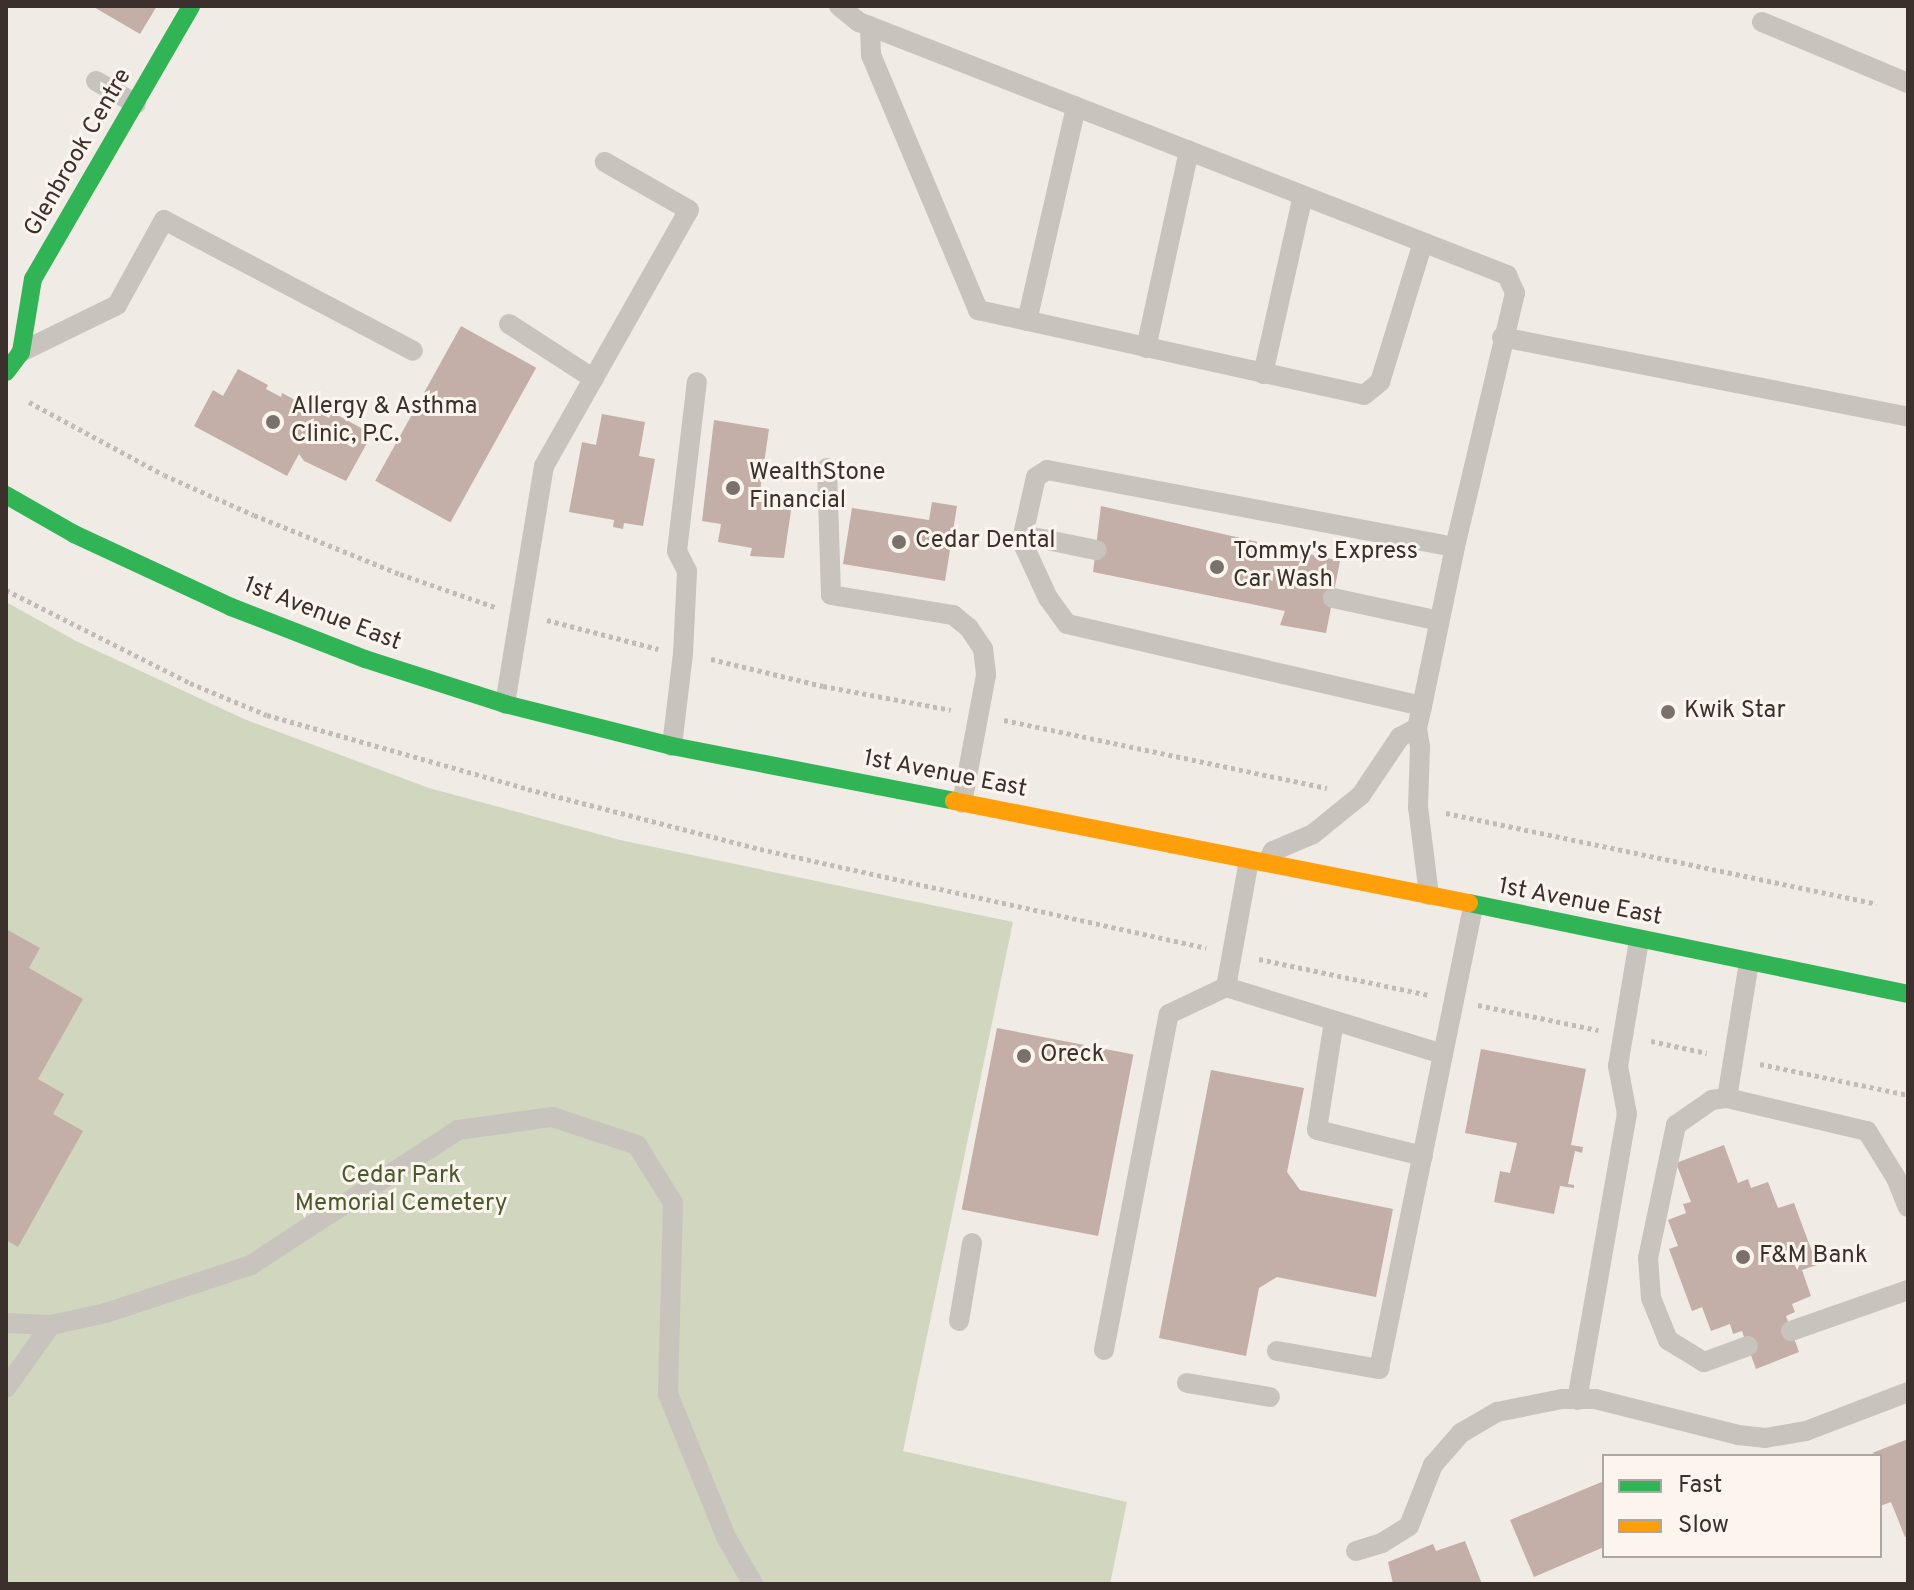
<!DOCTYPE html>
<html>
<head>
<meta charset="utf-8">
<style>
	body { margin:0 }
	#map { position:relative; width:1914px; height:1590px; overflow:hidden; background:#f0ebe5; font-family:Overpass,sans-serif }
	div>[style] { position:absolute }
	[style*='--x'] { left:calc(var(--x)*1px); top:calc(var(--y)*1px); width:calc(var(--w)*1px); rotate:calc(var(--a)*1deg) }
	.green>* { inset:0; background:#d1d6bf }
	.building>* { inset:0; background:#c3afa7; transform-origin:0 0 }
	.path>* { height:5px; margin-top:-2.5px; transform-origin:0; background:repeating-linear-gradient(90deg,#c2bbb6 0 4px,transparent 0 8px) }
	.lane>* { height:20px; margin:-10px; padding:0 10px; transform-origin:10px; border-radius:10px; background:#c9c3be }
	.fast>* { height:18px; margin:-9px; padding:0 9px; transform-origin:9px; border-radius:9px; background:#30b455 }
	.slow>* { height:18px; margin:-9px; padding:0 9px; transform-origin:9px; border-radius:9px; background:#ff9f0a }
	.dots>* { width:22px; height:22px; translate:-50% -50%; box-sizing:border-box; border:4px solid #fbf5ee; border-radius:50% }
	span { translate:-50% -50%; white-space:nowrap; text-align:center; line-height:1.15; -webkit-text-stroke:6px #fbf5ee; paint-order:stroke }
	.street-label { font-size:24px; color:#3b302b }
	.poi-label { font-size:24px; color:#3b302b }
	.left { translate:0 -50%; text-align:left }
	.park-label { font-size:24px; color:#4a5a2e }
	.frame { position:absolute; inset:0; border:8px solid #3b302b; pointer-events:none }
	.legend { position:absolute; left:1602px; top:1454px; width:280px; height:104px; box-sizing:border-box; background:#fbf5ee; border:2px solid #aea6a0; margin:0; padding:10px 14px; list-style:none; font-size:24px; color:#3b302b }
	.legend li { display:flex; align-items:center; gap:16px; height:40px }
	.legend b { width:40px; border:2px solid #aea6a0 }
</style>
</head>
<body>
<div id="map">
	<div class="green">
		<i style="clip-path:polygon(6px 602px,76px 641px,244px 719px,429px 788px,620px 840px,1013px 922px,903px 1451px,1127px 1502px,1110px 1584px,6px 1584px)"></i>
	</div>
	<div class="building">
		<i style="clip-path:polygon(92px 6px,157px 6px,140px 34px)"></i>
		<i style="left:461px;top:326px;width:86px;height:177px;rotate:29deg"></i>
		<i style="clip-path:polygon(238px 369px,268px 385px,266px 389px,281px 397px,282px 393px,329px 418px,332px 412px,372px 434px,346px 481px,304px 461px,299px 454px,287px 476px,194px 426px,213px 390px,223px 396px)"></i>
		<i style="clip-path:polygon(602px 414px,645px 422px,639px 456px,655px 459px,643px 526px,624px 523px,623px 529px,613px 527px,614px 520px,569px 512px,582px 442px,596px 445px)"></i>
		<i style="clip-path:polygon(714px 420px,769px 429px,760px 491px,793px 497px,784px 558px,750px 556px,752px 548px,718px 542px,721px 524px,702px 521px)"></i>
		<i style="clip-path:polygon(932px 502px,957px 506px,945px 581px,843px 564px,852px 508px,929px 520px)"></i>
		<i style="clip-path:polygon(1101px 506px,1340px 561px,1326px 633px,1280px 625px,1285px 611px,1093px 572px)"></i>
		<i style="clip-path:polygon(6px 929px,40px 948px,29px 968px,83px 999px,38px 1079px,64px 1094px,53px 1114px,83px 1131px,18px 1247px,6px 1240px)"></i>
		<i style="left:997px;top:1028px;width:139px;height:185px;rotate:11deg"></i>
		<i style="clip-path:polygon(1481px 1049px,1586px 1069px,1571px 1145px,1583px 1147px,1582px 1153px,1575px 1151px,1568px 1184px,1574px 1185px,1574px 1188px,1560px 1186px,1554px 1214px,1494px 1202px,1500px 1171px,1510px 1173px,1517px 1143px,1465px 1133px)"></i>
		<i style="clip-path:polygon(1211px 1070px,1304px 1088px,1287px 1172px,1300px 1190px,1393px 1209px,1376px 1297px,1277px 1277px,1259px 1288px,1246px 1356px,1159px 1338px)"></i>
		<i style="clip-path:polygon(1724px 1145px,1738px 1183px,1748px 1179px,1751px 1188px,1768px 1182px,1778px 1208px,1794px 1203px,1817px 1265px,1802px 1270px,1811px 1296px,1792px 1304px,1795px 1312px,1786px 1316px,1799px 1352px,1756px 1369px,1742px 1331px,1733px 1334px,1730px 1324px,1711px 1331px,1702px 1307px,1692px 1311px,1669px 1249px,1678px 1246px,1668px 1220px,1686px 1213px,1683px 1204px,1691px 1202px,1676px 1163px)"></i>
		<i style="clip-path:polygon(1908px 1439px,1908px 1536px,1905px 1537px,1891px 1502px,1880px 1506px,1880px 1456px,1872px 1453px)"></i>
		<i style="clip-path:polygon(1604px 1481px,1604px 1547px,1534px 1577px,1510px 1520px)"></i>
		<i style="clip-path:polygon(1465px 1541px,1482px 1584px,1393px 1584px,1388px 1562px,1433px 1544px,1436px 1551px)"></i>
	</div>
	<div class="path">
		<i style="--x:29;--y:402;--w:153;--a:28.4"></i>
		<i style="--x:164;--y:475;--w:98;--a:24"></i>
		<i style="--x:254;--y:515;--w:157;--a:22"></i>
		<i style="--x:400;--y:574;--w:101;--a:19.2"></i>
		<i style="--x:6;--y:590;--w:206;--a:26.8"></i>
		<i style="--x:190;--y:683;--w:83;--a:22.6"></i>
		<i style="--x:267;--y:715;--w:271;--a:15.8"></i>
		<i style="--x:528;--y:789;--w:240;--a:14.5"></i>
		<i style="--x:760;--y:849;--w:457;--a:12.5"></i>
		<i style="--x:547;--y:620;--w:115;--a:14.6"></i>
		<i style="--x:711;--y:659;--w:115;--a:13.6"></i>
		<i style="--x:823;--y:686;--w:130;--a:10.6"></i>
		<i style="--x:1004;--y:720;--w:330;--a:11.9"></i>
		<i style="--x:1446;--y:813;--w:440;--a:11.9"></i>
		<i style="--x:1259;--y:959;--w:174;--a:12"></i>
		<i style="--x:1478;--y:1005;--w:123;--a:11.8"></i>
		<i style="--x:1651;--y:1041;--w:57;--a:12.1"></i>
		<i style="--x:1760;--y:1064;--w:151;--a:11.8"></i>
	</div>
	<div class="lane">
		<i style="--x:839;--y:6;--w:26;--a:39"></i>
		<i style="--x:859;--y:22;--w:696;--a:21.33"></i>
		<i style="--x:1507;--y:275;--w:20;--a:66"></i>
		<i style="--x:1515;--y:293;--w:261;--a:103.3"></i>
		<i style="--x:1455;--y:547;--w:162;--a:101.7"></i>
		<i style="--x:1762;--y:22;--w:158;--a:22.7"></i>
		<i style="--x:870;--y:26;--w:29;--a:88"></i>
		<i style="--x:871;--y:55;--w:277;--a:67.2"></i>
		<i style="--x:978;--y:310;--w:395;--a:12.4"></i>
		<i style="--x:1364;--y:395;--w:21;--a:-39"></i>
		<i style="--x:1380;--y:382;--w:146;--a:-72.9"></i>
		<i style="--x:96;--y:81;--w:46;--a:29.9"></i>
		<i style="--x:1027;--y:321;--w:220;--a:-77.1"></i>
		<i style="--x:509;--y:324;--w:101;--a:32.9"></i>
		<i style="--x:1502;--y:337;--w:414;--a:11.1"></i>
		<i style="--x:1146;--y:348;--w:202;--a:-77.7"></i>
		<i style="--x:21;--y:352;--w:107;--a:-26.1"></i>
		<i style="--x:117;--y:305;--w:97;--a:-61.1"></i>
		<i style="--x:164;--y:220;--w:281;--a:27.7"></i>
		<i style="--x:1263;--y:374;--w:183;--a:-77.4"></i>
		<i style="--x:827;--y:468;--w:127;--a:88.2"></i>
		<i style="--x:831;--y:595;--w:124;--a:9.3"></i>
		<i style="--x:953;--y:615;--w:21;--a:39"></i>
		<i style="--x:969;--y:628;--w:25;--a:56"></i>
		<i style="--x:983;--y:649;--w:26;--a:83"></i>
		<i style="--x:986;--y:675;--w:130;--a:100.6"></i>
		<i style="--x:1023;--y:535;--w:75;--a:11.6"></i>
		<i style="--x:1333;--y:598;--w:108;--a:12.2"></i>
		<i style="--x:505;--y:704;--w:241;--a:-80.7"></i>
		<i style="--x:544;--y:466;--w:294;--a:-60.5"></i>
		<i style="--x:689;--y:210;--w:97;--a:-150.3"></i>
		<i style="--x:672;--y:746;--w:93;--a:-83.2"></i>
		<i style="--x:683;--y:654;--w:83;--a:-87.2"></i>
		<i style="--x:687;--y:571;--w:22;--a:-117"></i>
		<i style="--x:677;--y:551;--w:170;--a:-83.3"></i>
		<i style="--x:1269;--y:859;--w:9;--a:-63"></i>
		<i style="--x:1273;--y:851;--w:43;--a:-23"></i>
		<i style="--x:1313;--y:834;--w:62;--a:-39.1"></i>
		<i style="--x:1361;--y:795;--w:70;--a:-56.1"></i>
		<i style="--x:1400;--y:737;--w:19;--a:-28"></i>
		<i style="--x:1429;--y:895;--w:89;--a:-97.1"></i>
		<i style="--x:1418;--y:807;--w:60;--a:-88.1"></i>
		<i style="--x:1420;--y:747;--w:19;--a:-99"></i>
		<i style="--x:1417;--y:728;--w:23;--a:-77"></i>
		<i style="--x:1422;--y:706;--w:364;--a:-167"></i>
		<i style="--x:1067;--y:624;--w:32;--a:-126"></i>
		<i style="--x:1048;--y:598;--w:60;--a:-114.8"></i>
		<i style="--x:1023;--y:544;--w:9;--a:-90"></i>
		<i style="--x:1023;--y:535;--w:59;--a:-77.4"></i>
		<i style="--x:1036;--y:477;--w:13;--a:-32"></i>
		<i style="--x:1047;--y:470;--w:415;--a:10.7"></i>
		<i style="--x:1226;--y:987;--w:227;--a:17.2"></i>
		<i style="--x:1334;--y:1021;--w:110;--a:98.9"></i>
		<i style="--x:1317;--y:1130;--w:109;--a:13.8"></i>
		<i style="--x:1727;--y:1098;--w:138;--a:-80.8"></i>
		<i style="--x:959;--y:1321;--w:79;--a:-80.5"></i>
		<i style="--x:6;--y:1323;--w:45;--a:2.5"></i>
		<i style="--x:51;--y:1325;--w:56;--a:-12.3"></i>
		<i style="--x:106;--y:1313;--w:153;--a:-18.3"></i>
		<i style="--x:251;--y:1265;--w:247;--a:-33.1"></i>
		<i style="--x:458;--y:1130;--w:95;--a:-7.9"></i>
		<i style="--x:552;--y:1117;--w:89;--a:18.2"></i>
		<i style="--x:637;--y:1145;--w:68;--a:58.2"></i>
		<i style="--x:673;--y:1203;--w:191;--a:91.5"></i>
		<i style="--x:668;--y:1394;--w:154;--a:67.9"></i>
		<i style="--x:726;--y:1537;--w:54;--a:60.1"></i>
		<i style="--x:1791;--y:1331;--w:124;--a:-19.3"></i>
		<i style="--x:1748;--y:1346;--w:47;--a:160"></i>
		<i style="--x:1704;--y:1362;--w:42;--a:-148.6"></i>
		<i style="--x:1668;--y:1340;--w:45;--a:-112"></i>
		<i style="--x:1651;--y:1298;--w:40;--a:-94.3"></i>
		<i style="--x:1648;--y:1258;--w:136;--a:-78.1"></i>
		<i style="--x:1676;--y:1125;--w:44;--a:-34.8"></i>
		<i style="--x:1712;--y:1100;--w:15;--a:-8"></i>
		<i style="--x:1727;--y:1098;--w:144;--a:13.3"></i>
		<i style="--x:1867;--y:1131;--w:55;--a:58.3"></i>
		<i style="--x:1896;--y:1178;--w:31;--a:68"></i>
		<i style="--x:1104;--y:1350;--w:342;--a:-79.1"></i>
		<i style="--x:1169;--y:1014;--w:63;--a:-25.3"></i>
		<i style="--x:1226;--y:987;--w:128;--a:-79.7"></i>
		<i style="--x:1277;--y:1351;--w:104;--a:10"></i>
		<i style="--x:1379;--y:1369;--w:472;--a:-78.5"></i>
		<i style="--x:1187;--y:1383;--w:84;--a:9.6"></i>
		<i style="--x:6;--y:1388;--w:77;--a:-54.5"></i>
		<i style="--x:1577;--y:1400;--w:290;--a:-80.1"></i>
		<i style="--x:1627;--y:1114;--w:49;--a:-100.6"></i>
		<i style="--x:1618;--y:1066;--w:128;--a:-80.5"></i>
		<i style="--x:1356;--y:1551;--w:27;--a:-17"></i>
		<i style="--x:1382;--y:1543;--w:32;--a:-32"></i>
		<i style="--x:1409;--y:1526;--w:66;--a:-68.5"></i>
		<i style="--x:1433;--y:1465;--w:43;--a:-48.8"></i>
		<i style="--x:1461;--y:1433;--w:42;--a:-30.3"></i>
		<i style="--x:1497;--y:1412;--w:66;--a:-11.3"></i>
		<i style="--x:1562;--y:1399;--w:33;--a:0"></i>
		<i style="--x:1595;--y:1399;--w:147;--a:14.1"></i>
		<i style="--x:1738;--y:1435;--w:27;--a:6"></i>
		<i style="--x:1765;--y:1438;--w:42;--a:-9.7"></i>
		<i style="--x:1806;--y:1431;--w:109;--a:-20.9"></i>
	</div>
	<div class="fast">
		<i style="--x:6;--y:372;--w:25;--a:-53"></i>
		<i style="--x:21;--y:352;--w:74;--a:-80.7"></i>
		<i style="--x:33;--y:279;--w:315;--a:-59.9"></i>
		<i style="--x:6;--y:495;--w:78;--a:29.8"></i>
		<i style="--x:74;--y:534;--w:173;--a:24.9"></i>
		<i style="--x:231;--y:607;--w:144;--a:21.2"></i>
		<i style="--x:365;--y:659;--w:147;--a:17.8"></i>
		<i style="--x:505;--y:704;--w:172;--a:14.1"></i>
		<i style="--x:672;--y:746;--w:287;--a:11"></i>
		<i style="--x:1469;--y:903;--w:448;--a:11.7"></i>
	</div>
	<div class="slow">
		<i style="--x:954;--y:801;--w:525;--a:11.2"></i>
	</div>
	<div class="dots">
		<i style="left:273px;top:422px;background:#7a716c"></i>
		<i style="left:733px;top:488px;background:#7a716c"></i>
		<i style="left:899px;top:542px;background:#7a716c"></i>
		<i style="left:1217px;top:567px;background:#7a716c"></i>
		<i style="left:1668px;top:712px;background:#7a716c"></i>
		<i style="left:1024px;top:1056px;background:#7a716c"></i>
		<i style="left:1743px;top:1257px;background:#7a716c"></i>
	</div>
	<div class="street-label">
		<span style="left:79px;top:153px;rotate:-60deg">Glenbrook Centre</span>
		<span style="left:322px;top:615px;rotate:21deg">1st Avenue East</span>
		<span style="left:945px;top:775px;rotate:11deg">1st Avenue East</span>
		<span style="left:1580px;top:903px;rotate:11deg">1st Avenue East</span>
	</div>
	<div class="poi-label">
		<span class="left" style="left:291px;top:422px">Allergy &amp; Asthma<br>Clinic, P.C.</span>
		<span class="left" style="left:749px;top:488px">WealthStone<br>Financial</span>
		<span class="left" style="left:915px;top:542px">Cedar Dental</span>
		<span class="left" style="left:1233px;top:567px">Tommy's Express<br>Car Wash</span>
		<span class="left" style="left:1684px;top:712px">Kwik Star</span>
		<span class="left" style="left:1040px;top:1056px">Oreck</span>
		<span class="left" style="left:1759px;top:1257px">F&amp;M Bank</span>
	</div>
	<div class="park-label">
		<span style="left:401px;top:1191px">Cedar Park<br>Memorial Cemetery</span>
	</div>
	<div class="frame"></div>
	<ul class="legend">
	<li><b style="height:10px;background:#30b455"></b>Fast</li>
	<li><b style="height:10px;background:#ff9f0a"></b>Slow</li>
	</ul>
</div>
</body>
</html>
